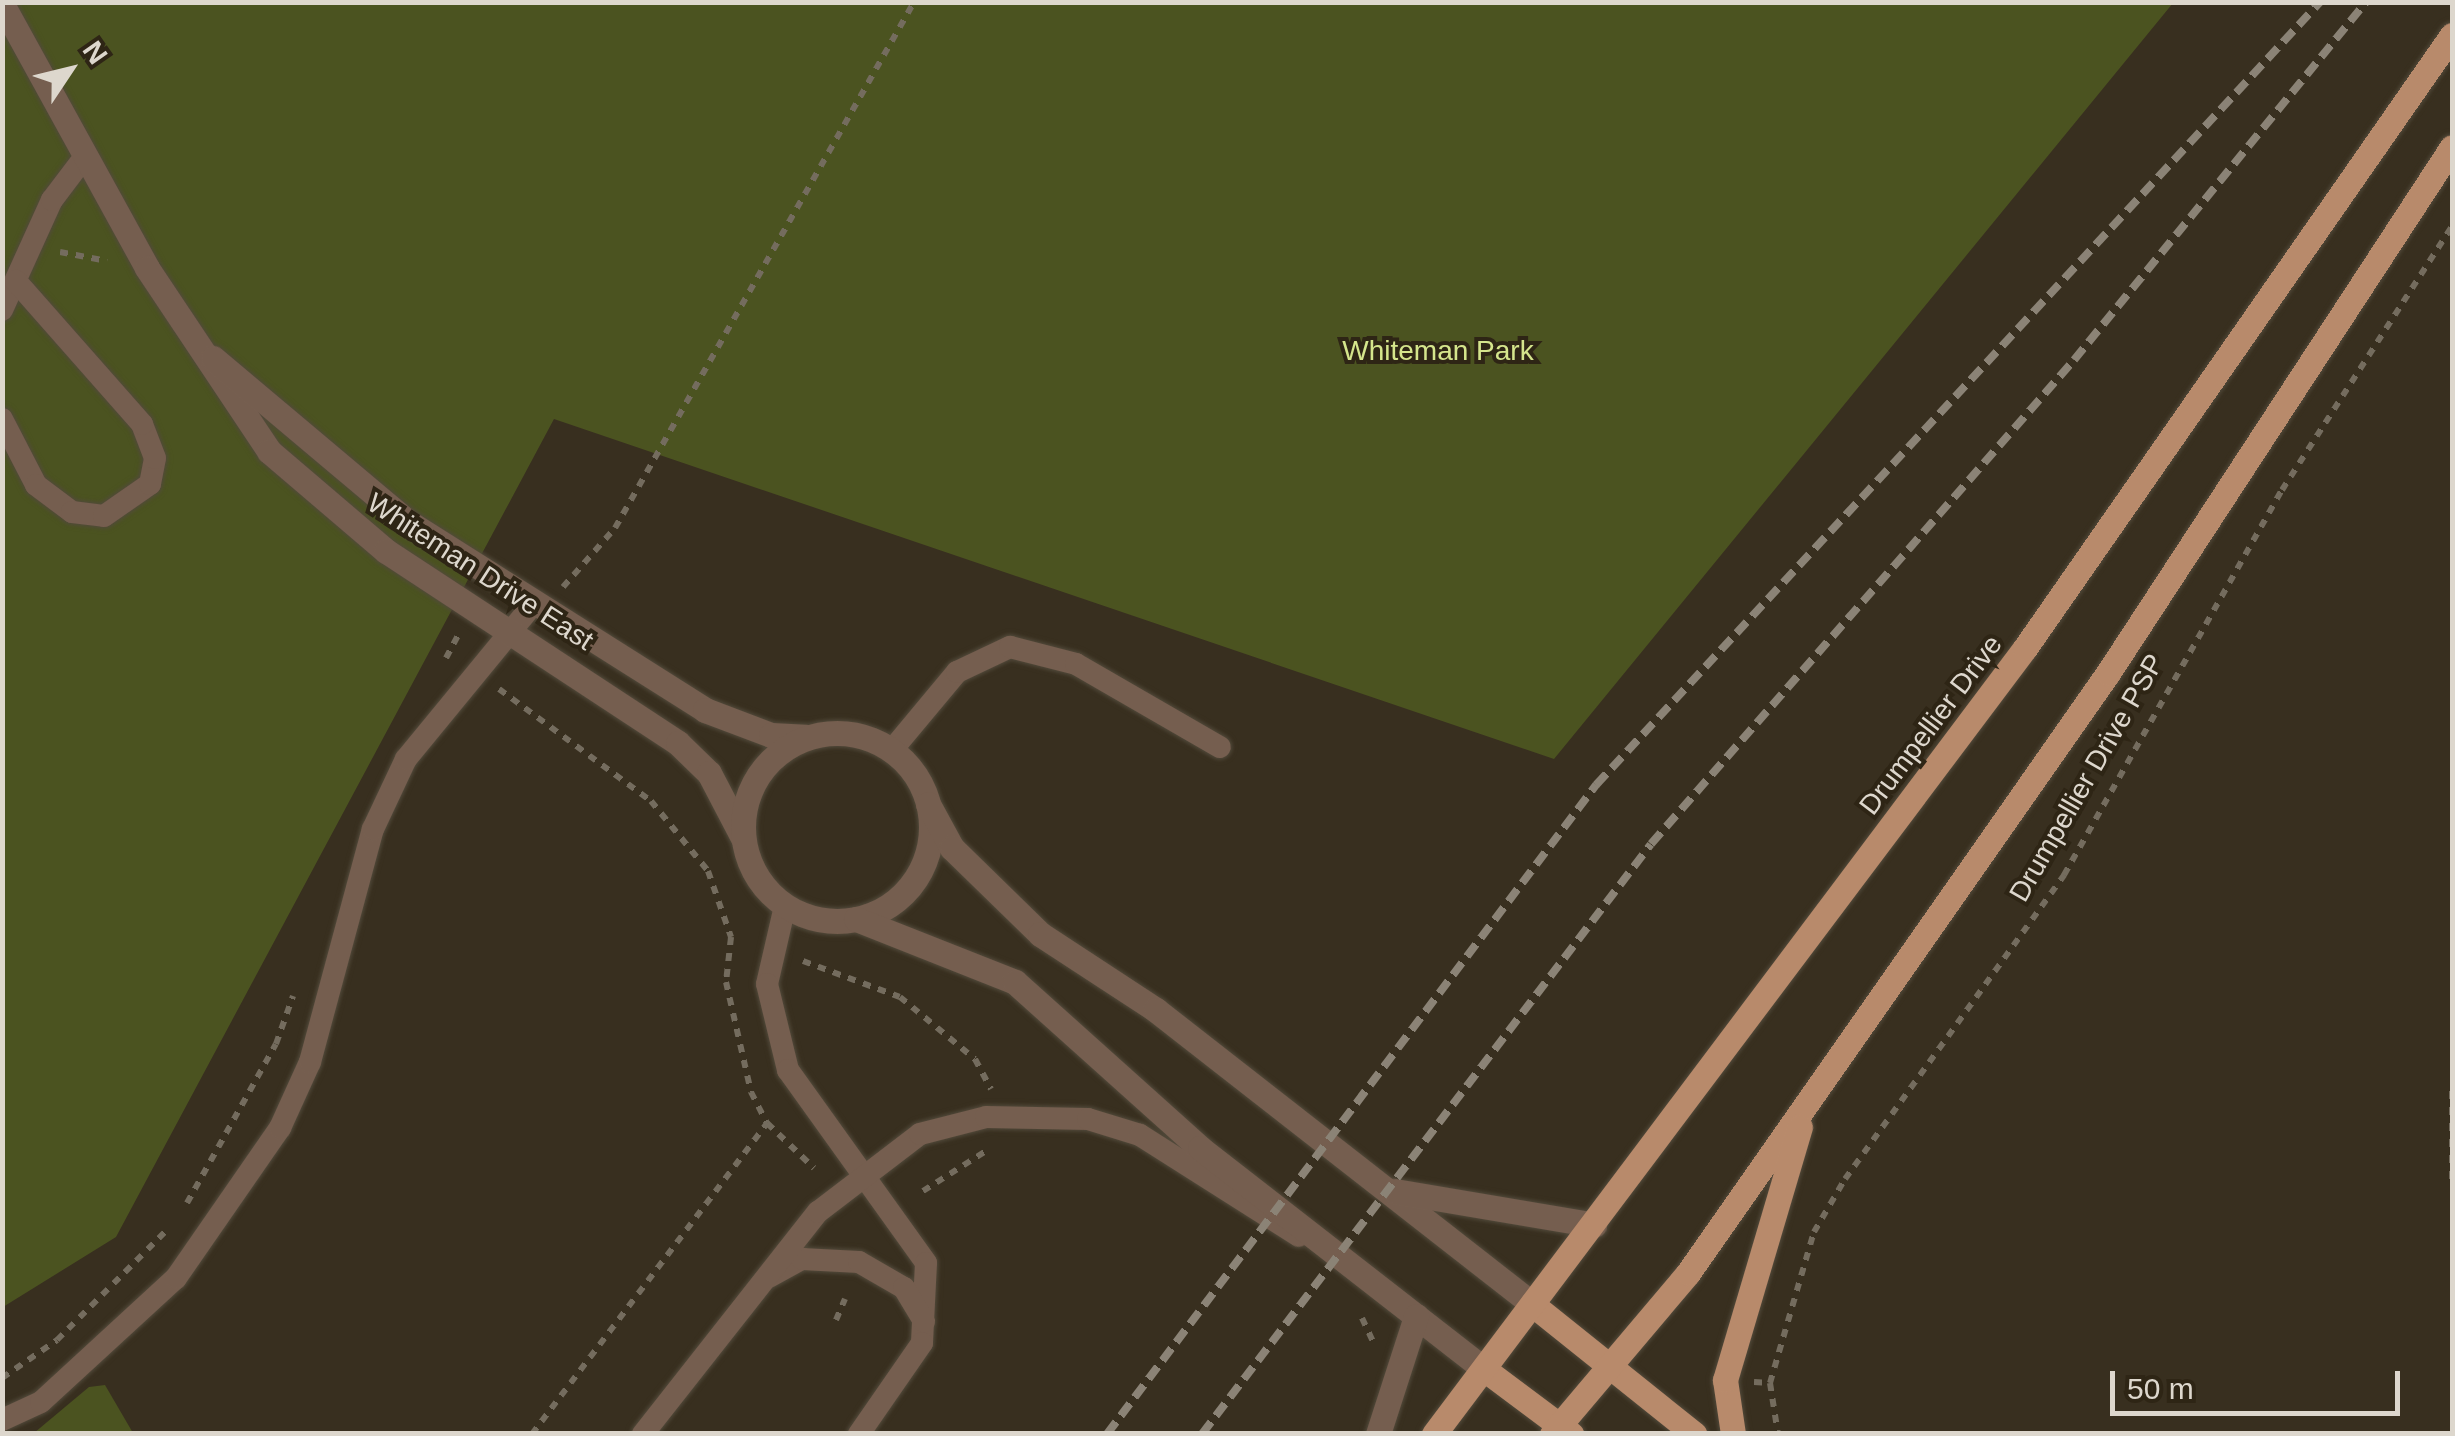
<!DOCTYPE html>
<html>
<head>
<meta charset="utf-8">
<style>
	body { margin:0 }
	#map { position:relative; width:2455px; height:1436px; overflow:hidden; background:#382f1f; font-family:Helvetica,sans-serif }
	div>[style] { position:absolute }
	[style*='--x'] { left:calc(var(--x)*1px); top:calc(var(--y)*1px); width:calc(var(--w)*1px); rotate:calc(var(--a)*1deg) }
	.green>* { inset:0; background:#4b5320 }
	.path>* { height:6px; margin-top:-3px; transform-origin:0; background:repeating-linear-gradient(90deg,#746c5e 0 8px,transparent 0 16px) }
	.roads { filter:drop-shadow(0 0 2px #524a3b) drop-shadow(0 0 2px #524a3b) }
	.service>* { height:22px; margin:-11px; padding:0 11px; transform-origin:11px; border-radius:11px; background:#755e4f }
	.minor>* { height:25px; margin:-12.5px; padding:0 12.5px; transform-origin:12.5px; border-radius:12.5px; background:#755e4f }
	.tertiary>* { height:25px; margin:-12.5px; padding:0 12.5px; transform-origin:12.5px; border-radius:12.5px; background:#755e4f }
	.tertiary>.ring { margin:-12.5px; padding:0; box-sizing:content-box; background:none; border:25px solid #755e4f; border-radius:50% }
	.primary>* { height:25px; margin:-12.5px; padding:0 12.5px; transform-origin:12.5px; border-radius:12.5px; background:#b88a6b }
	.rail>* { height:8px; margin-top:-4px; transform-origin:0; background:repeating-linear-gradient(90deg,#8b8376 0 15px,transparent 0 23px) }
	span { translate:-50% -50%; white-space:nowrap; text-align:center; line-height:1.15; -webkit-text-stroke:8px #2e2515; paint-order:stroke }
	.park-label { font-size:28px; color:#d5e58c }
	.street-label { font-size:28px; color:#ddd7cd }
	.frame { position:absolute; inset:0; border:5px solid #ddd7cd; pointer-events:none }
	.north { position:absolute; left:20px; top:20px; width:100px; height:100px; -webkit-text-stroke:8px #2e2515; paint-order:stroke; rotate:55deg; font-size:28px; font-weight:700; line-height:40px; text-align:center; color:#ddd7cd }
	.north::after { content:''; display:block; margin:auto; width:35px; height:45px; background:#ddd7cd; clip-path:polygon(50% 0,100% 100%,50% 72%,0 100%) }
	.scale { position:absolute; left:2110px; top:1371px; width:290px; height:45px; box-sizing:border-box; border:5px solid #ddd7cd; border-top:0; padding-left:12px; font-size:30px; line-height:35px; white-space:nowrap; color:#ddd7cd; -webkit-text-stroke:8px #2e2515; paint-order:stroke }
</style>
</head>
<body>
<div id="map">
	<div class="green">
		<i style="clip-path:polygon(3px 3px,2173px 3px,1554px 759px,554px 419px,116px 1237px,3px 1307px)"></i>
		<i style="clip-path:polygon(105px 1385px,133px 1433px,34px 1433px,89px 1387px)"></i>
	</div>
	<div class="path">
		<i style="--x:60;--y:252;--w:48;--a:10.8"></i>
		<i style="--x:563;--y:587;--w:79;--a:-48.6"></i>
		<i style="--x:615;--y:528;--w:605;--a:-60.38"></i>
		<i style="--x:446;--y:658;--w:27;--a:-62"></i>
		<i style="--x:499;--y:689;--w:189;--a:36.4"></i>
		<i style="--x:651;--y:801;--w:90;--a:50.8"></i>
		<i style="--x:708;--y:871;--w:70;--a:70.8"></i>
		<i style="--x:731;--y:937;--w:45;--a:96.3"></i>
		<i style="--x:726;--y:982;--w:113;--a:77.2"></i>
		<i style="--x:751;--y:1092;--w:35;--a:63"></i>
		<i style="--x:767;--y:1123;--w:65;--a:43.8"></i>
		<i style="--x:803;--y:961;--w:103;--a:20.4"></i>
		<i style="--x:900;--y:997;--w:97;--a:39.6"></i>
		<i style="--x:975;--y:1059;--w:34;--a:62"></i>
		<i style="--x:2452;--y:1091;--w:92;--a:90"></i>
		<i style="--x:923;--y:1191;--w:75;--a:-32.4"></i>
		<i style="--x:187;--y:1203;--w:182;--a:-60.8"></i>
		<i style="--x:276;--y:1044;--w:51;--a:-70.5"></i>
		<i style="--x:1362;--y:1318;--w:26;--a:65"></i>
		<i style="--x:836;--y:1320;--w:23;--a:-67"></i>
		<i style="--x:2;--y:1378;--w:67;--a:-34.6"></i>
		<i style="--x:57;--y:1340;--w:157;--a:-45"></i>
		<i style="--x:1754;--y:1382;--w:16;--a:4"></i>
		<i style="--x:1770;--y:1383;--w:157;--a:-73.8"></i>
		<i style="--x:1814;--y:1232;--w:61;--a:-59.7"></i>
		<i style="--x:1845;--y:1179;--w:375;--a:-54.2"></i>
		<i style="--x:2064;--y:875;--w:442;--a:-60.5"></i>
		<i style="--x:2282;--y:490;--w:314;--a:-57.2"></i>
		<i style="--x:1770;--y:1383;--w:52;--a:81.1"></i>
		<i style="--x:532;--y:1434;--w:390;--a:-52.9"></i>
	</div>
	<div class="roads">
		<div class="service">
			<i style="--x:2;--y:310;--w:121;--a:-65.6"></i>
			<i style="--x:52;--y:200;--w:56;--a:-52.9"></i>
			<i style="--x:2;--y:419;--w:74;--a:62.7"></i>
			<i style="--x:36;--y:485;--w:45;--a:36.9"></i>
			<i style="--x:72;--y:512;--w:32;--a:7"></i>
			<i style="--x:104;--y:516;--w:56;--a:-34.8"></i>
			<i style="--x:150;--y:484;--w:26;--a:-79"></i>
			<i style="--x:155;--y:458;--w:36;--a:-111"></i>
			<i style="--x:142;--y:424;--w:191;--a:-131.4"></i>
			<i style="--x:892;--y:750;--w:102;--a:-50.2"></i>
			<i style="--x:957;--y:672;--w:59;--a:-25.3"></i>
			<i style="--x:1010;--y:647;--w:68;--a:14.4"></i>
			<i style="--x:1076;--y:664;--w:166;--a:30"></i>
			<i style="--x:785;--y:906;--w:80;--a:103"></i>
			<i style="--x:767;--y:984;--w:89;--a:76.3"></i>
			<i style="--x:788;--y:1070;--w:237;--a:54.4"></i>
			<i style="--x:926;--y:1263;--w:80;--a:92.9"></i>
			<i style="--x:922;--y:1343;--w:111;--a:124.7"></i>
			<i style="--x:769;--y:1277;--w:38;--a:-29"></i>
			<i style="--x:802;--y:1259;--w:57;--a:3"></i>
			<i style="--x:859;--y:1262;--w:52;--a:30"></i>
			<i style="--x:904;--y:1288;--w:39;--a:59"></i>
			<i style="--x:2;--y:1420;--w:43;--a:-24.8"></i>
			<i style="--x:41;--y:1402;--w:183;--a:-42.6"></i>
			<i style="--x:176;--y:1278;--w:183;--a:-55.3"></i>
			<i style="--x:280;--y:1128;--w:72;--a:-65.6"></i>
			<i style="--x:310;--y:1062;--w:241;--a:-74.9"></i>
			<i style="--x:373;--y:829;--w:77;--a:-64.8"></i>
			<i style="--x:406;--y:759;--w:203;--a:-50.6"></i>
			<i style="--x:643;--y:1434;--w:283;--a:-51.8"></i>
			<i style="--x:818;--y:1212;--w:128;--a:-37.4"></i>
			<i style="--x:920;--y:1134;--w:68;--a:-14.4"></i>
			<i style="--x:986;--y:1117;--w:102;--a:1.1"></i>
			<i style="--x:1088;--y:1119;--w:54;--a:17.1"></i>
			<i style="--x:1140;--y:1135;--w:188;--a:32.4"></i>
		</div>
		<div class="minor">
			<i style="--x:2;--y:4;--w:301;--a:61.2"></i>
			<i style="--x:147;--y:268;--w:220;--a:56.3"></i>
			<i style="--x:269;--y:451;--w:154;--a:40.5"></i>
			<i style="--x:386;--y:551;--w:349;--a:33.3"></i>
			<i style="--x:678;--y:743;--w:43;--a:44.1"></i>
			<i style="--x:709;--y:773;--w:73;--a:62.4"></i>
			<i style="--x:213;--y:358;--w:255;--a:40.1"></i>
			<i style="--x:408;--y:522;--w:352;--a:32.3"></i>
			<i style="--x:705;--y:710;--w:71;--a:20.7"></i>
			<i style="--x:771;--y:735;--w:34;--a:3"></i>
		</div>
		<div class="tertiary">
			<i class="ring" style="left:743px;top:733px;width:163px;height:163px"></i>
			<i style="--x:928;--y:804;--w:50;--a:61.4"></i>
			<i style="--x:952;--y:848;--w:123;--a:44.3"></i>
			<i style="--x:1040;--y:934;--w:139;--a:33.2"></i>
			<i style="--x:1156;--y:1010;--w:477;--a:38"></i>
			<i style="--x:856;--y:919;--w:171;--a:21.6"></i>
			<i style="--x:1015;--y:982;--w:249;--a:41.9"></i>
			<i style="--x:1200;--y:1148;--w:360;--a:37.9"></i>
			<i style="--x:1394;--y:1191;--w:203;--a:9.6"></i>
			<i style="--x:1378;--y:1434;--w:124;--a:-72.1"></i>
		</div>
		<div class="primary">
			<i style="--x:1532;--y:1304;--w:208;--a:38.7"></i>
			<i style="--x:1484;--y:1369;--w:109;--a:36.8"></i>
			<i style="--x:1434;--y:1434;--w:983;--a:-53.06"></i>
			<i style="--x:2025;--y:648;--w:747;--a:-55.14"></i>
			<i style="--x:1552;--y:1434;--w:211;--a:-49.8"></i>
			<i style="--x:1688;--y:1273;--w:732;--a:-55.01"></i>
			<i style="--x:2108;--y:673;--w:628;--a:-56.82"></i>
			<i style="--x:1733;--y:1434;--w:55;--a:-98.4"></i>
			<i style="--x:1725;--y:1380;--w:264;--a:-73.5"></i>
		</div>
	</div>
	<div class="rail">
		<i style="--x:1107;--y:1434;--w:813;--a:-53"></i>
		<i style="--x:1596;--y:785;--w:1066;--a:-47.24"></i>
		<i style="--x:1202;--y:1434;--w:741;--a:-52.73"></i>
		<i style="--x:1651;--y:844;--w:643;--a:-48.85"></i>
		<i style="--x:2074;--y:360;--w:462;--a:-50.8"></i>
	</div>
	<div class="park-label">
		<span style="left:1438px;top:351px">Whiteman Park</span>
	</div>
	<div class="street-label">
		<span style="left:480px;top:572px;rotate:33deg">Whiteman Drive East</span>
		<span style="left:1931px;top:725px;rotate:-53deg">Drumpellier Drive</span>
		<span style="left:2087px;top:778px;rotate:-60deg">Drumpellier Drive PSP</span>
	</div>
	<div class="frame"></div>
	<div class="north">N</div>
	<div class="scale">50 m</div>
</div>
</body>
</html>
